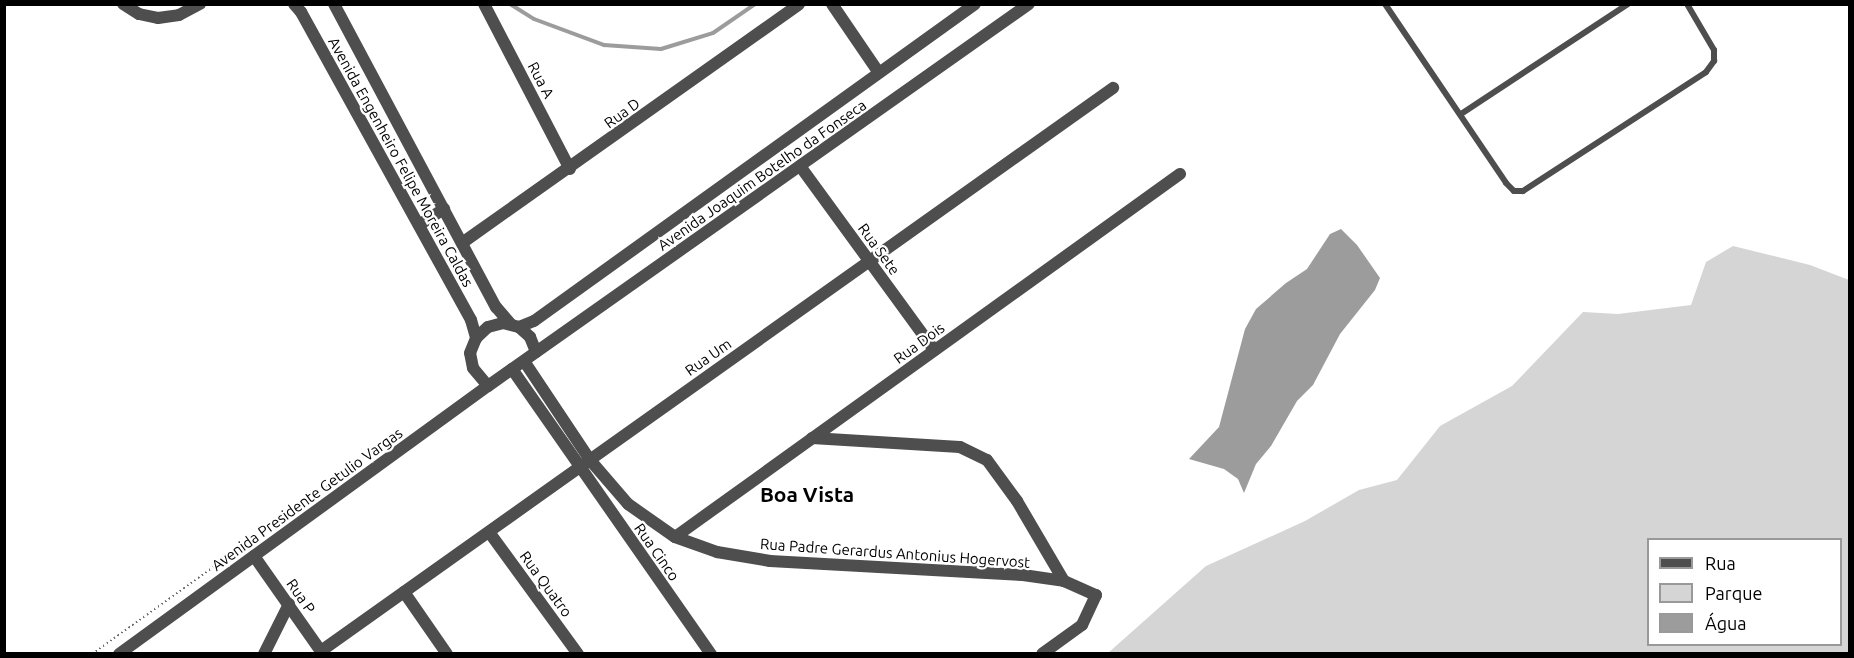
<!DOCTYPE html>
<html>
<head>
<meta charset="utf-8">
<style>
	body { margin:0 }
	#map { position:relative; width:1854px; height:658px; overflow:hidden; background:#fff; font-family:Ubuntu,sans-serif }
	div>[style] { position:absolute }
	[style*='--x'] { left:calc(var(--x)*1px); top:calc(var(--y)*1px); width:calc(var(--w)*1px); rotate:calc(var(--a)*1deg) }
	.green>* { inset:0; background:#d5d5d5 }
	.water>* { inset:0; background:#9c9c9c }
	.stream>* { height:4px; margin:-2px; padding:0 2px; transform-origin:2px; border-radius:2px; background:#9c9c9c }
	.path>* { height:2px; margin-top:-1px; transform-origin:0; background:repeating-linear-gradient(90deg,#707070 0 1.5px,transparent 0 4.5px) }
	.service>* { height:6px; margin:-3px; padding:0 3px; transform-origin:3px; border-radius:3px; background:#4e4e4e }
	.minor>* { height:12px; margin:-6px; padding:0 6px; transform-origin:6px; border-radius:6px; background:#4e4e4e }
	.tertiary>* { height:12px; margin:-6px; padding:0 6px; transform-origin:6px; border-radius:6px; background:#4e4e4e }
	span { translate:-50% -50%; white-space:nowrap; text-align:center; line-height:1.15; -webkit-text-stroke:4.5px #fff; paint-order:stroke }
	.street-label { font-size:15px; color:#000 }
	.district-label { font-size:21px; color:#000; font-weight:700 }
	.frame { position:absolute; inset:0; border:6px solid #000; pointer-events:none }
	.legend { position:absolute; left:1647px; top:538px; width:195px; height:108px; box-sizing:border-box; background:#fff; border:2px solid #999; margin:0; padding:8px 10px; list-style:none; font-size:18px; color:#000 }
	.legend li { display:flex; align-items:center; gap:12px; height:30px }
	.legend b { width:30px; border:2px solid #999 }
</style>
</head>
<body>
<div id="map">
	<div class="green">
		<i style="clip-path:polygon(evenodd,1733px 246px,1810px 265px,1849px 280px,1849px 653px,1108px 653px,1206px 566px,1305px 521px,1359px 490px,1397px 480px,1440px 426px,1512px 386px,1583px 312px,1618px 314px,1691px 305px,1706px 262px,1733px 246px,1648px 540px,1840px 540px,1840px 644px,1648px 644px,1648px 540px)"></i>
	</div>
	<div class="water">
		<i style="clip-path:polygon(1341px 229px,1357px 245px,1380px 278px,1375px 290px,1340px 334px,1313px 385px,1297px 401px,1271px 446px,1256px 464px,1244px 493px,1238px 479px,1224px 469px,1189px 459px,1219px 427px,1245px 329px,1256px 309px,1286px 283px,1307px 269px,1330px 234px)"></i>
	</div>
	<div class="stream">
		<i style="--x:510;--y:4;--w:28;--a:32"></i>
		<i style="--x:534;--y:19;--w:75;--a:20.4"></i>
		<i style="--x:604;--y:45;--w:57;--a:4"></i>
		<i style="--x:661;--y:49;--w:54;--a:-17.1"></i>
		<i style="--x:713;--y:33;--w:51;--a:-34.6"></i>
	</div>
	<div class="path">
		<i style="--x:92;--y:654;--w:302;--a:-35.6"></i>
	</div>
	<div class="service">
		<i style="--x:1385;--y:4;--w:216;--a:55.9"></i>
		<i style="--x:1506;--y:183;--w:11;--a:45"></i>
		<i style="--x:1514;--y:191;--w:9;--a:0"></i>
		<i style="--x:1523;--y:191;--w:218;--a:-33"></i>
		<i style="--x:1706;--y:72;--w:14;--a:-54"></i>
		<i style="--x:1714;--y:61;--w:11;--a:-90"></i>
		<i style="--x:1714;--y:50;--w:53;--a:-120.4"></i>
		<i style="--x:1461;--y:114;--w:200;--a:-33.4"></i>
	</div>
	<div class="minor">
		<i style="--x:123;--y:4;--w:19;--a:32"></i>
		<i style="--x:139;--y:14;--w:19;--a:12"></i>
		<i style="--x:158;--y:18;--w:21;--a:-8"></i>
		<i style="--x:179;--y:15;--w:24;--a:-28"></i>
		<i style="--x:484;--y:4;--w:186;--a:62.5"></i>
		<i style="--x:832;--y:4;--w:83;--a:55.7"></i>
		<i style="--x:800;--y:166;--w:228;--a:53.9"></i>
		<i style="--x:419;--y:225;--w:30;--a:-33"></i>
		<i style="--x:462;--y:243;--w:413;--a:-35.3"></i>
		<i style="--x:524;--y:361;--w:119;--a:56.3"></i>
		<i style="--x:590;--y:460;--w:58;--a:49.2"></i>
		<i style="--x:628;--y:504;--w:57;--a:35.1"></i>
		<i style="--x:675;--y:537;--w:45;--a:19.7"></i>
		<i style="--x:717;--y:552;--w:54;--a:9.6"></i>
		<i style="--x:770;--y:561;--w:253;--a:3.2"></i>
		<i style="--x:1023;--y:575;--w:41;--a:8.3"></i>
		<i style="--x:1064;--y:581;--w:35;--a:24"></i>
		<i style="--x:1096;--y:595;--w:33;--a:115"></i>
		<i style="--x:1082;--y:625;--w:49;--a:144.1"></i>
		<i style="--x:512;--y:369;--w:348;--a:55.1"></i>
		<i style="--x:812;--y:438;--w:148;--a:3.5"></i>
		<i style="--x:960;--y:447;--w:30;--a:26"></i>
		<i style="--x:987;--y:460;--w:51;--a:53.8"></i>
		<i style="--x:1017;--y:501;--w:93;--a:59.6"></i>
		<i style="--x:489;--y:532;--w:151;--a:53.9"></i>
		<i style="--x:675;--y:537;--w:622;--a:-35.71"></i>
		<i style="--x:254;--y:556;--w:120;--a:54.9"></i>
		<i style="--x:404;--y:592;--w:75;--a:55.3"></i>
		<i style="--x:321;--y:651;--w:972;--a:-35.41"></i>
		<i style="--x:264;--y:654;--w:56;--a:-63.4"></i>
	</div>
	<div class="tertiary">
		<i style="--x:294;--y:4;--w:11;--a:49"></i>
		<i style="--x:301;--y:12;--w:352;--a:61.1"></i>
		<i style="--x:471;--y:320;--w:19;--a:74"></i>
		<i style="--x:334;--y:4;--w:344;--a:61.9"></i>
		<i style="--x:496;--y:307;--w:23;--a:49"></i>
		<i style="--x:519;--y:327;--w:16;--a:-22"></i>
		<i style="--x:534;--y:321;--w:543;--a:-35.71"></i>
		<i style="--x:488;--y:386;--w:23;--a:-130"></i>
		<i style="--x:473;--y:368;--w:15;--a:-101"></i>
		<i style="--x:470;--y:353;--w:16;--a:-68"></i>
		<i style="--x:476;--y:338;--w:16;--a:-43"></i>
		<i style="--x:488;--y:327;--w:16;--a:-15"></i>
		<i style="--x:503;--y:323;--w:16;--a:14"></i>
		<i style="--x:519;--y:327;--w:15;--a:42"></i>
		<i style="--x:530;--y:337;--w:16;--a:68"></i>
		<i style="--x:119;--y:654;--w:456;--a:-36"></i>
		<i style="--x:488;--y:386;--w:662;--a:-35.23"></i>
	</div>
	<div class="street-label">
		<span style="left:541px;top:80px;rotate:62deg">Rua A</span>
		<span style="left:622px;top:113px;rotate:-36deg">Rua D</span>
		<span style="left:401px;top:162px;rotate:61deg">Avenida Engenheiro Felipe Moreira Caldas</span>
		<span style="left:762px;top:175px;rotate:-35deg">Avenida Joaquim Botelho da Fonseca</span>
		<span style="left:879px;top:249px;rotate:54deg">Rua Sete</span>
		<span style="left:919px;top:343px;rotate:-36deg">Rua Dois</span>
		<span style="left:708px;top:357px;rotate:-35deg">Rua Um</span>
		<span style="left:307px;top:499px;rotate:-36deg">Avenida Presidente Getulio Vargas</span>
		<span style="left:657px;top:552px;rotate:55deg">Rua Cinco</span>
		<span style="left:895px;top:553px;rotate:4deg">Rua Padre Gerardus Antonius Hogervost</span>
		<span style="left:546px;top:584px;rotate:54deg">Rua Quatro</span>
		<span style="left:301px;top:596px;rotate:55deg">Rua P</span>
	</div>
	<div class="district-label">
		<span style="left:807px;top:494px">Boa Vista</span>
	</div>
	<div class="frame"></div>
	<ul class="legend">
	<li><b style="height:8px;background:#4e4e4e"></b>Rua</li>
	<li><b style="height:16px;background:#d5d5d5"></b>Parque</li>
	<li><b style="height:16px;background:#9c9c9c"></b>Água</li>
	</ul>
</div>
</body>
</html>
